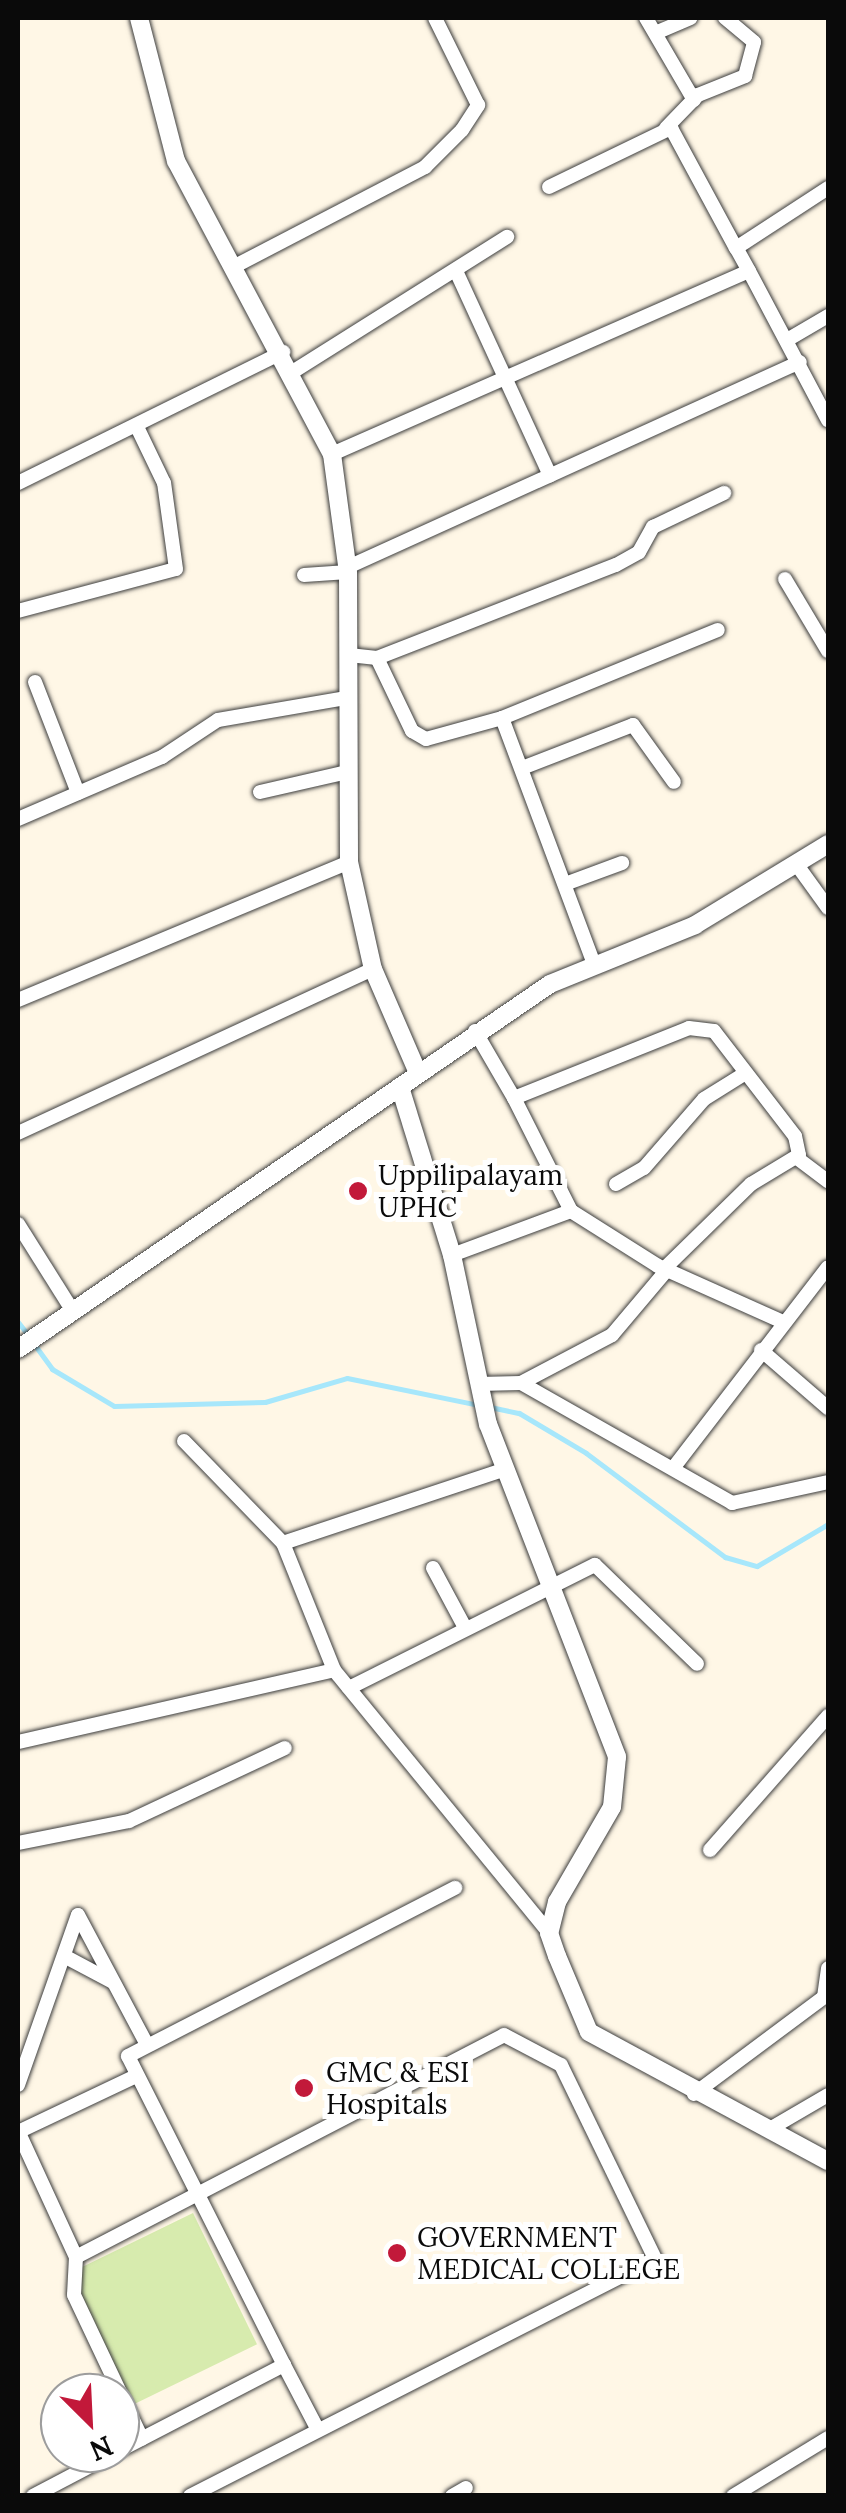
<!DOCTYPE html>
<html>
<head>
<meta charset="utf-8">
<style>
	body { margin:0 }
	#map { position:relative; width:846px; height:2513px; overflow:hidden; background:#fff7e6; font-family:Lora,serif }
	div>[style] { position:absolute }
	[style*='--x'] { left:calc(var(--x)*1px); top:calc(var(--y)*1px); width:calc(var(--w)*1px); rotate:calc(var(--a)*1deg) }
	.green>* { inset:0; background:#d7ebae; transform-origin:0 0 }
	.stream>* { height:5px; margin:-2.5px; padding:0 2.5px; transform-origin:2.5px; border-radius:2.5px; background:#a7e7fb }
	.roads { filter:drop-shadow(0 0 2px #3d3d3d) drop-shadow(0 0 2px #3d3d3d) }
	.minor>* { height:14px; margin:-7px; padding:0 7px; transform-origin:7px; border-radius:7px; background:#fff }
	.tertiary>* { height:18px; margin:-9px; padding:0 9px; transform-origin:9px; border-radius:9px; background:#fff }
	.dots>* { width:28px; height:28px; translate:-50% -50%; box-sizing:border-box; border:5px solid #fff; border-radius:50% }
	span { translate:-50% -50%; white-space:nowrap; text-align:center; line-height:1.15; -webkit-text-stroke:10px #fff; paint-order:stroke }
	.poi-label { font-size:28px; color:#0a0a0a }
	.left { translate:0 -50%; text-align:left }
	.frame { position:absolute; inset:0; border:20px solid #0a0a0a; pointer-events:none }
	.north { position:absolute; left:40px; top:2373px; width:100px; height:100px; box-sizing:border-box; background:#fff; border:2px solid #9d9d9d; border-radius:50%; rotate:156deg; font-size:28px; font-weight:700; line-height:40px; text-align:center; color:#0a0a0a }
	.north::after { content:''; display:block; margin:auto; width:35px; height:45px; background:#c2193a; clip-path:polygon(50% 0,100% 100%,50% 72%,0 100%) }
</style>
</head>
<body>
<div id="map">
	<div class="green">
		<i style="left:193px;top:2213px;width:146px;height:137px;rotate:64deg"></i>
	</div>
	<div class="stream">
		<i style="--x:18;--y:1322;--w:16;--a:52"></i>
		<i style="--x:34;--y:1344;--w:31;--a:54"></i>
		<i style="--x:52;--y:1369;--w:72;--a:30.8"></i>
		<i style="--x:114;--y:1406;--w:151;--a:-1.5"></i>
		<i style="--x:265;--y:1402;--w:85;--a:-16.3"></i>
		<i style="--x:347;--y:1378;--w:135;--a:11.6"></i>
		<i style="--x:490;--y:1407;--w:30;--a:12"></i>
		<i style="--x:519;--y:1413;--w:78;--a:30.8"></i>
		<i style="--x:586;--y:1453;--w:174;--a:36.8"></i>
		<i style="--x:725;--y:1557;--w:33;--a:16"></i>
		<i style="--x:757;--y:1566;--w:82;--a:-30.6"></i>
	</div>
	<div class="roads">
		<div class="minor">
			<i style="--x:646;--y:18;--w:95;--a:59.7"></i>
			<i style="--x:660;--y:31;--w:33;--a:-23"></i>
			<i style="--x:666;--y:128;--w:46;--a:-45.9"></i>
			<i style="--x:698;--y:95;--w:51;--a:-22"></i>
			<i style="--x:745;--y:76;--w:35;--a:-75"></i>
			<i style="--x:754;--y:42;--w:38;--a:-140"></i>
			<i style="--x:549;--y:187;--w:136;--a:-25.8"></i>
			<i style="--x:671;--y:128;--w:136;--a:61.6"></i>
			<i style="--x:237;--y:265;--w:212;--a:-27.5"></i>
			<i style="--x:425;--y:167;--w:52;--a:-45"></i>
			<i style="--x:462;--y:130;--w:30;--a:-57"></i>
			<i style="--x:478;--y:105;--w:97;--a:-116.3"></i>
			<i style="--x:456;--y:271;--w:225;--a:65.3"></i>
			<i style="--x:749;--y:271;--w:169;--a:62.1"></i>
			<i style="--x:787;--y:340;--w:48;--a:-30.3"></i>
			<i style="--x:294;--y:371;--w:252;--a:-32.2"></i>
			<i style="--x:332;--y:454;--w:455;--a:-23.7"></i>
			<i style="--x:749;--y:271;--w:26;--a:-119"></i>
			<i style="--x:736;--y:248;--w:110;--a:-33.1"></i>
			<i style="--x:18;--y:483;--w:296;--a:-26.3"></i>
			<i style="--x:348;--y:567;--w:496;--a:-24.4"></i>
			<i style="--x:304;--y:575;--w:44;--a:-3.9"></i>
			<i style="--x:785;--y:579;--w:84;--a:59.2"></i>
			<i style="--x:18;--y:611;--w:163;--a:-14.9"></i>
			<i style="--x:176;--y:569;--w:87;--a:-97.9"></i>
			<i style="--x:164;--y:483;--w:62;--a:-115.7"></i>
			<i style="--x:349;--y:655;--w:28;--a:6"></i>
			<i style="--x:377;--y:658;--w:81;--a:64.4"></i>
			<i style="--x:412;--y:731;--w:16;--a:30"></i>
			<i style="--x:426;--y:739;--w:79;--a:-15.4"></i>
			<i style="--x:502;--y:718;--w:263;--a:69.5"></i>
			<i style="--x:377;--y:658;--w:256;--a:-21.3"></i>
			<i style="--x:616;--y:565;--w:26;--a:-29"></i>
			<i style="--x:639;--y:552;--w:29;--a:-61"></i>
			<i style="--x:653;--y:527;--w:79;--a:-25.6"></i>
			<i style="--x:35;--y:682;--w:119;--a:68.8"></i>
			<i style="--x:502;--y:718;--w:233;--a:-22.2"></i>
			<i style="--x:522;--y:768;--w:119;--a:-21.2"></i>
			<i style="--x:633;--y:725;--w:70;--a:54.3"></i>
			<i style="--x:260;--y:792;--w:89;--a:-12.9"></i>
			<i style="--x:18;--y:819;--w:157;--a:-23.3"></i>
			<i style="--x:162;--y:757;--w:67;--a:-33.5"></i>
			<i style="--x:218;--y:720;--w:129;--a:-9.8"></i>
			<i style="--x:797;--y:865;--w:53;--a:54.2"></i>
			<i style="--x:565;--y:884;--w:61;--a:-20.2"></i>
			<i style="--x:18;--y:1000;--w:359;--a:-22.6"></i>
			<i style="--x:475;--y:1031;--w:78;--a:59.8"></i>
			<i style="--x:514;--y:1098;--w:188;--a:-21.8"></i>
			<i style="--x:689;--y:1028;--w:25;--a:7"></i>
			<i style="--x:714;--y:1031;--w:133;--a:52.4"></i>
			<i style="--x:795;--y:1136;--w:19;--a:78"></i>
			<i style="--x:799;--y:1155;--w:56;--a:148.9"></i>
			<i style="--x:751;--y:1184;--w:122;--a:135.7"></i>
			<i style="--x:514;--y:1098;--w:127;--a:63.2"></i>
			<i style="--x:18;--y:1133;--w:391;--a:-24.8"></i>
			<i style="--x:797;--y:1158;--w:39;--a:37"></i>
			<i style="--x:616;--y:1184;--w:32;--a:-30"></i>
			<i style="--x:644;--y:1168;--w:91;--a:-49"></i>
			<i style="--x:704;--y:1099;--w:47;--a:-32"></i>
			<i style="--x:18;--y:1224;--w:99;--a:57.8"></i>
			<i style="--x:452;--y:1255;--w:127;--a:-20.3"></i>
			<i style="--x:571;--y:1211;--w:103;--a:32.3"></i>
			<i style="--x:658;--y:1266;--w:137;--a:24.1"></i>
			<i style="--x:761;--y:1350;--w:89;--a:40.9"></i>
			<i style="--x:521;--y:1383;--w:103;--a:-27.8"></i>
			<i style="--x:612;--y:1335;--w:85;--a:-49.8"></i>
			<i style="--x:478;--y:1384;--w:43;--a:-1.3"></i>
			<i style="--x:521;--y:1383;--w:243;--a:29.6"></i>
			<i style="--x:732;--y:1503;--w:98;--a:-12.3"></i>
			<i style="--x:184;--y:1441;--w:142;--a:45.9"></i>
			<i style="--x:283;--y:1543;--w:232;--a:-18.4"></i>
			<i style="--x:674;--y:1467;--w:252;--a:-52.4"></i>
			<i style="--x:283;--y:1543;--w:137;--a:68.1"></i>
			<i style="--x:433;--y:1568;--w:64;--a:61.8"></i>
			<i style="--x:349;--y:1688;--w:275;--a:-26.6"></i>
			<i style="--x:595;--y:1565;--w:142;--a:44.1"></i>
			<i style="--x:18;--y:1742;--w:324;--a:-12.8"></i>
			<i style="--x:334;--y:1670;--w:340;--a:50.7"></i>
			<i style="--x:18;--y:1843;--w:113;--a:-11.2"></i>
			<i style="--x:129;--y:1821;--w:172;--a:-25.1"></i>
			<i style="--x:710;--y:1850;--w:179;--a:-48.6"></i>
			<i style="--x:78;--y:1915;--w:147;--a:62"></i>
			<i style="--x:64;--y:1956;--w:55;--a:28"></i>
			<i style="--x:18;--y:2085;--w:180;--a:-70.6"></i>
			<i style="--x:694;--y:2094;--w:162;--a:-36.7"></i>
			<i style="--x:824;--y:1997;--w:29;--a:-82"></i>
			<i style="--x:768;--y:2130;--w:69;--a:-30.3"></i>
			<i style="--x:18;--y:2131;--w:139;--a:65.3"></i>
			<i style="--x:76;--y:2257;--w:482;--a:-27.4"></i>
			<i style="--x:504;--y:2035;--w:64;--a:27.8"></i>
			<i style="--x:561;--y:2065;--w:216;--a:64.1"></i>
			<i style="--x:655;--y:2259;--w:522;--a:152.99"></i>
			<i style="--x:18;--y:2132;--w:131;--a:-25.4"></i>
			<i style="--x:76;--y:2257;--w:38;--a:93"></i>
			<i style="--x:74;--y:2295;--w:159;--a:64.7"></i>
			<i style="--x:284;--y:2365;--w:73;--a:62.4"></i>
			<i style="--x:120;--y:2450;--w:185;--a:-27.4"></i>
			<i style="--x:284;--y:2365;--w:346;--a:-116.8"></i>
			<i style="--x:128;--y:2056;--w:368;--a:-27.2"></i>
			<i style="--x:33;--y:2496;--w:93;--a:-27.7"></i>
			<i style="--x:452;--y:2496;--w:16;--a:-30"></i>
			<i style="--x:733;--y:2496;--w:111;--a:-31.4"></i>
		</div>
		<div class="tertiary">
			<i style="--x:139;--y:18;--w:148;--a:75.5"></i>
			<i style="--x:176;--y:161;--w:332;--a:62"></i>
			<i style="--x:332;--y:454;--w:119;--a:82.3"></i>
			<i style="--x:348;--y:572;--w:290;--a:89.8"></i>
			<i style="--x:349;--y:862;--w:110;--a:77.4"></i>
			<i style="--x:373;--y:969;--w:113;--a:66.6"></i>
			<i style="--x:400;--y:1087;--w:176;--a:72.8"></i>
			<i style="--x:452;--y:1255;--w:173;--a:78"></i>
			<i style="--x:488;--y:1424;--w:357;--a:68.8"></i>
			<i style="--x:617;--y:1757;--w:50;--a:95.7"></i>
			<i style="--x:612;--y:1807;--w:110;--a:120.1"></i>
			<i style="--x:557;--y:1902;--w:32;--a:104"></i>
			<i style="--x:549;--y:1933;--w:24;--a:71"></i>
			<i style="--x:557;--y:1956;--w:82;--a:67.2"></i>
			<i style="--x:589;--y:2032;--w:272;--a:28.4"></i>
			<i style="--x:18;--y:1349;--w:645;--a:-34.45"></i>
			<i style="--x:550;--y:984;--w:157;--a:-22.1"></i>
			<i style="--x:695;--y:925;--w:156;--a:-31.3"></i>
		</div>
	</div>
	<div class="dots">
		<i style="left:358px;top:1191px;background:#c2193a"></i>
		<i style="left:304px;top:2088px;background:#c2193a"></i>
		<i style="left:397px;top:2253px;background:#c2193a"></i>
	</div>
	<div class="poi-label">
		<span class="left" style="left:378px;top:1191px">Uppilipalayam<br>UPHC</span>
		<span class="left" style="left:326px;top:2088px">GMC &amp; ESI<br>Hospitals</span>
		<span class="left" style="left:417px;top:2253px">GOVERNMENT<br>MEDICAL COLLEGE</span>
	</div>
	<div class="frame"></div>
	<div class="north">N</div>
</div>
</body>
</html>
